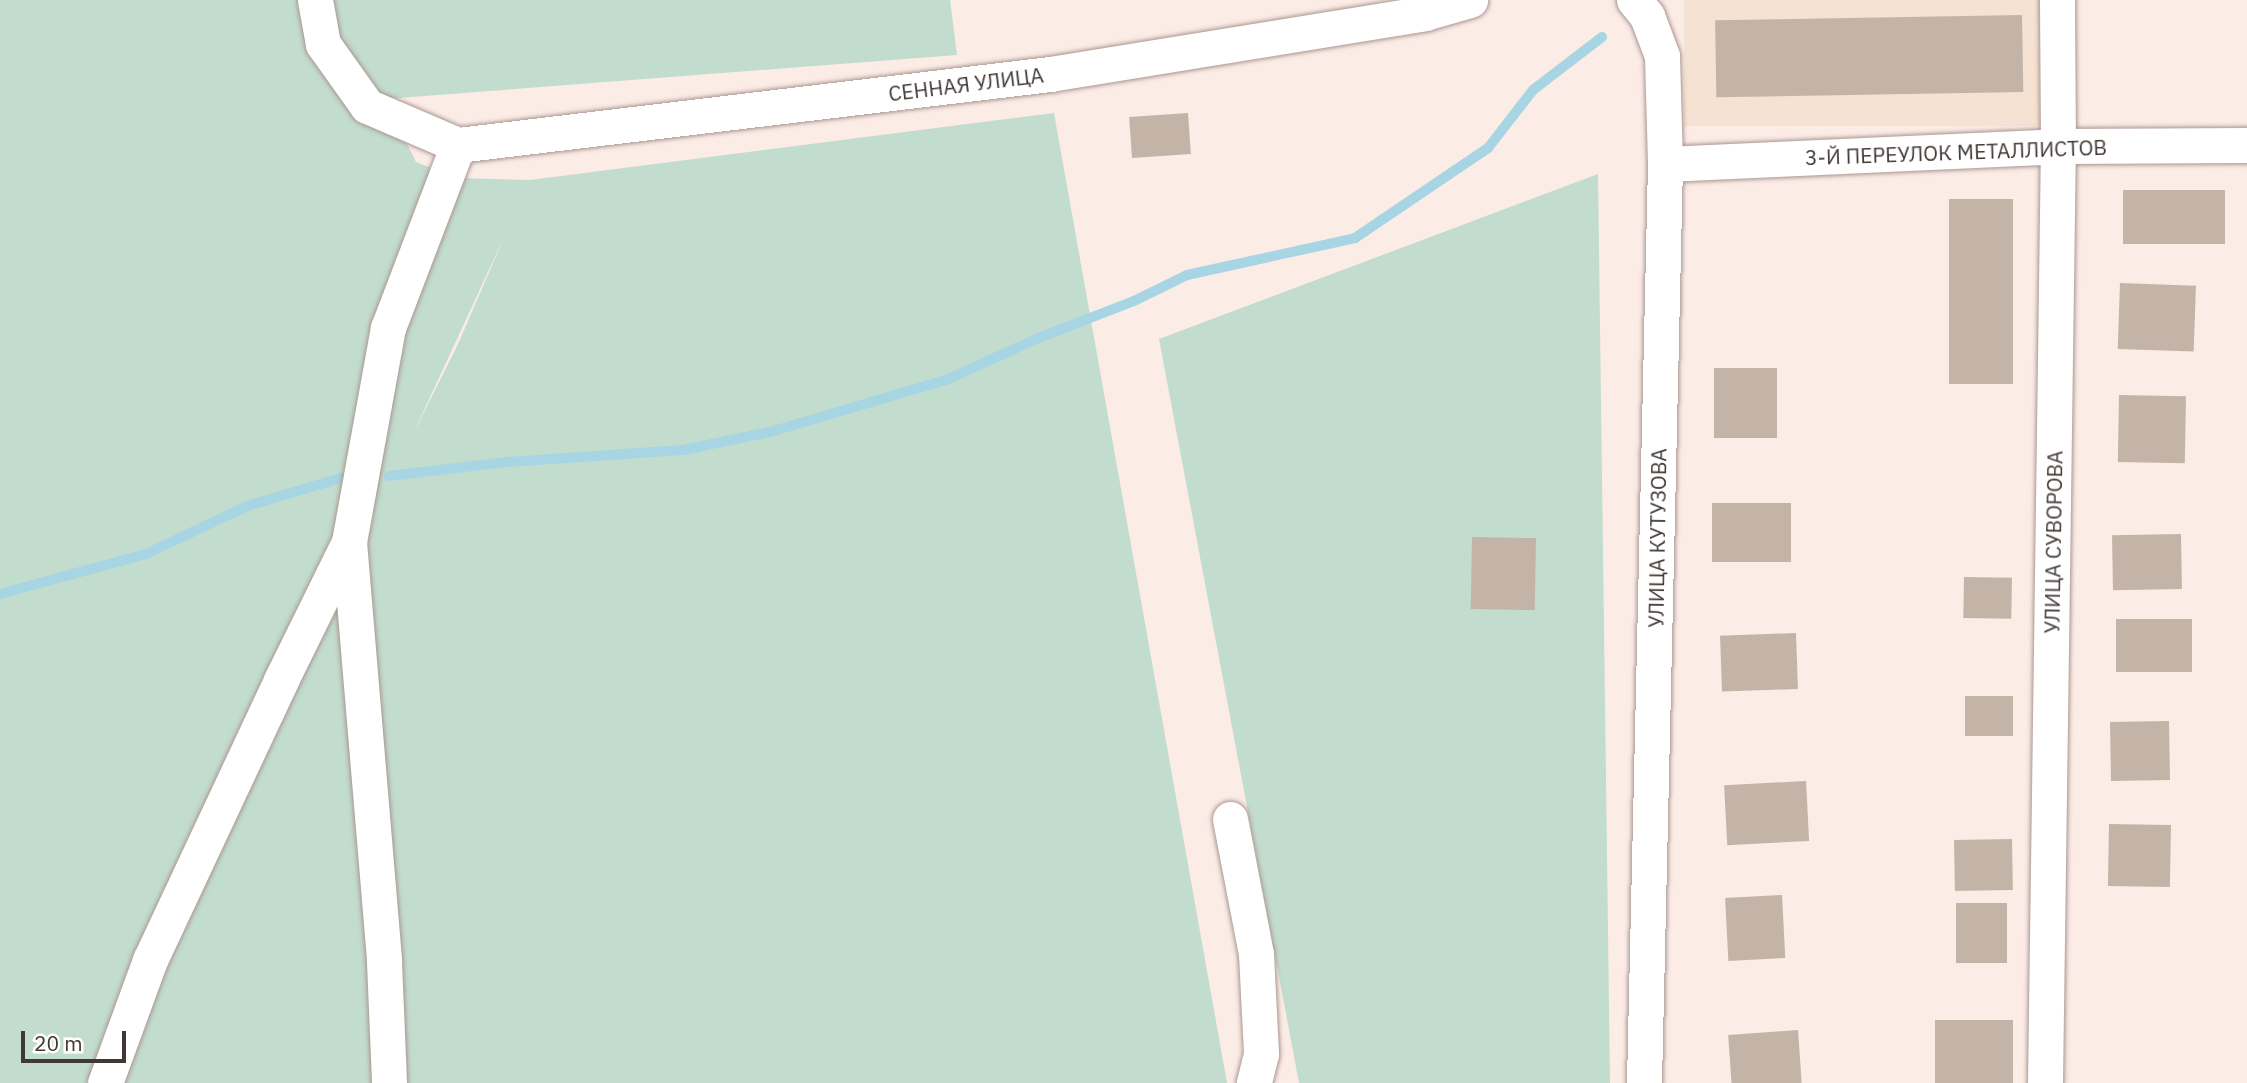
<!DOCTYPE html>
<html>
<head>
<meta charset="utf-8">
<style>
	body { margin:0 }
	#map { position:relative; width:2247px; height:1083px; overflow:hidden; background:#fcece6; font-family:"IBM Plex Sans",sans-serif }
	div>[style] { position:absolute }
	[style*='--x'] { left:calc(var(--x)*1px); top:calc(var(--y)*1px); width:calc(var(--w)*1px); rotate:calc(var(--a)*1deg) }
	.industrial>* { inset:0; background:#f5e2d2; transform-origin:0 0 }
	.green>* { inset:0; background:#c2dcce }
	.stream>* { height:10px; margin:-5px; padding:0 5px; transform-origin:5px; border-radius:5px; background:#a8d5e3 }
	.building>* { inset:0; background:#c4b4a8; transform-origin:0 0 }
	.roads { filter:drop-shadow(0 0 2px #aa9790) drop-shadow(0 0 2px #aa9790) }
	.minor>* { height:35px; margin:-17.5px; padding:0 17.5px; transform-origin:17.5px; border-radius:17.5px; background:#fff }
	span { translate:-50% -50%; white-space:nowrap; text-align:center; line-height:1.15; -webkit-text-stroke:5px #fff; paint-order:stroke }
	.street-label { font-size:21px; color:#3f3835 }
	.scale { position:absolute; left:21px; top:1031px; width:105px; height:32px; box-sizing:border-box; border:4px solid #3f3835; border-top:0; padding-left:9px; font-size:21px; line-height:24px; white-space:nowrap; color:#3f3835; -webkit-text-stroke:5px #fff; paint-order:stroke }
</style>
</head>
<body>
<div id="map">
	<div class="industrial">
		<i style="left:1684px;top:0;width:359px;height:126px"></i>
	</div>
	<div class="green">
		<i style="clip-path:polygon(evenodd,0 0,950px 0,957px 55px,385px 99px,416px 162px,458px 178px,530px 180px,1054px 113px,1227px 1083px,0 1083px,0 0,506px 233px,458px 344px,413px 434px,506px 233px)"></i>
		<i style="clip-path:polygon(1598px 174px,1610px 1083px,1299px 1083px,1159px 339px)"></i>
	</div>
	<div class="stream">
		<i style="--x:389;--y:476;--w:119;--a:-6.8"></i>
		<i style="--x:507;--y:462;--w:176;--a:-3.9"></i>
		<i style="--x:683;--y:450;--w:89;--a:-11.7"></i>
		<i style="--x:770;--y:432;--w:184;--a:-16.5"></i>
		<i style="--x:946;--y:380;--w:104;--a:-24.4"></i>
		<i style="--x:1041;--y:337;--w:100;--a:-21.2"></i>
		<i style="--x:1134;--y:301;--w:59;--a:-26.1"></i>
		<i style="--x:1187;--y:275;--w:172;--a:-12.4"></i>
		<i style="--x:1355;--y:238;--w:161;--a:-34.1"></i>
		<i style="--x:1488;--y:148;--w:73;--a:-52.2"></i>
		<i style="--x:1533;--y:90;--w:87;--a:-37.5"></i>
		<i style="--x:0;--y:594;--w:151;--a:-15.3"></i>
		<i style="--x:146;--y:554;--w:112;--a:-25.4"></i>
		<i style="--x:247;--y:506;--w:98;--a:-16.6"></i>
	</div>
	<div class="building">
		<i style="left:2022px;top:15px;width:77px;height:307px;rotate:89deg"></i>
		<i style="left:1188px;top:113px;width:41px;height:59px;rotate:86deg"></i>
		<i style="left:2225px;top:190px;width:54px;height:102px;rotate:90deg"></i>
		<i style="left:1949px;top:199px;width:64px;height:185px"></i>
		<i style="left:2120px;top:283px;width:76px;height:66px;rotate:2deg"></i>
		<i style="left:1714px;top:368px;width:63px;height:70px"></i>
		<i style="left:2119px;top:395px;width:67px;height:67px;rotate:1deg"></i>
		<i style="left:1791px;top:503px;width:59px;height:79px;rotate:90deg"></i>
		<i style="left:2181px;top:534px;width:55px;height:69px;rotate:89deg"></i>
		<i style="left:1472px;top:537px;width:64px;height:72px;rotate:1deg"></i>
		<i style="left:1964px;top:577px;width:48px;height:41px;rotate:1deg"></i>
		<i style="left:2116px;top:619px;width:76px;height:53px"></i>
		<i style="left:1796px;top:633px;width:56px;height:76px;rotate:88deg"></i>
		<i style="left:1965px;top:696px;width:48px;height:40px"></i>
		<i style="left:2169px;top:721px;width:59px;height:59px;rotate:89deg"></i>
		<i style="left:1806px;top:781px;width:60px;height:82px;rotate:87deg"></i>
		<i style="left:2109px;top:824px;width:62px;height:62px;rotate:1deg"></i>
		<i style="left:2012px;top:839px;width:51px;height:58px;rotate:89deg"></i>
		<i style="left:1782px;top:895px;width:63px;height:57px;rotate:87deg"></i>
		<i style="left:1956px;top:903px;width:51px;height:60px"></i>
		<i style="left:2013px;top:1020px;width:63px;height:78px;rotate:90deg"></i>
		<i style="left:1798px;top:1030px;width:53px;height:70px;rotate:86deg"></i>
	</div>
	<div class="roads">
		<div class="minor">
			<i style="--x:315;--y:0;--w:45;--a:79.7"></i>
			<i style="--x:323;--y:44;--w:76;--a:54.6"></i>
			<i style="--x:367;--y:106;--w:99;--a:23.2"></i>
			<i style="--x:1634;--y:0;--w:21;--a:51"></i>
			<i style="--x:1647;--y:16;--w:43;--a:69.4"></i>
			<i style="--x:1662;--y:56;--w:108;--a:88.4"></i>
			<i style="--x:1665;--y:164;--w:919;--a:91.31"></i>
			<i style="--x:458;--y:145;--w:596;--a:-6.84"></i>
			<i style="--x:1050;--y:74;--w:380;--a:-9.2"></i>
			<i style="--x:1425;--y:13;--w:47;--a:-16.1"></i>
			<i style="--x:1665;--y:164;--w:393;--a:-2.6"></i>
			<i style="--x:2058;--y:146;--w:189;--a:-0.3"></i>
			<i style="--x:349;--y:542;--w:421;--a:85.2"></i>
			<i style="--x:384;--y:962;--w:121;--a:87.6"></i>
			<i style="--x:1230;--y:819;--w:137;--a:79.1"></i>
			<i style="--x:1256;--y:954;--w:100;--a:87.1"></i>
			<i style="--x:1261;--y:1054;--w:30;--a:104"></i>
			<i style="--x:105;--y:1083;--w:131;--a:-69.9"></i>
			<i style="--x:150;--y:960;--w:309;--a:-64.9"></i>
			<i style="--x:281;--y:680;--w:154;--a:-63.8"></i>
			<i style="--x:349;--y:542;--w:218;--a:-79.7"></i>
			<i style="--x:388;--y:328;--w:196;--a:-69.1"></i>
			<i style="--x:2045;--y:1083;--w:937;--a:-89.21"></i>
			<i style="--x:2058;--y:146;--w:146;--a:-90.4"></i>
		</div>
	</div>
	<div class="street-label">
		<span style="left:966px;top:84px;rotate:-7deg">СЕННАЯ УЛИЦА</span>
		<span style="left:1956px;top:152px;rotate:-2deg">3-Й ПЕРЕУЛОК МЕТАЛЛИСТОВ</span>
		<span style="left:1657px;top:538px;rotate:-89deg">УЛИЦА КУТУЗОВА</span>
		<span style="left:2053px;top:542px;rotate:-89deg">УЛИЦА СУВОРОВА</span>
	</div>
	<div class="scale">20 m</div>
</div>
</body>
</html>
